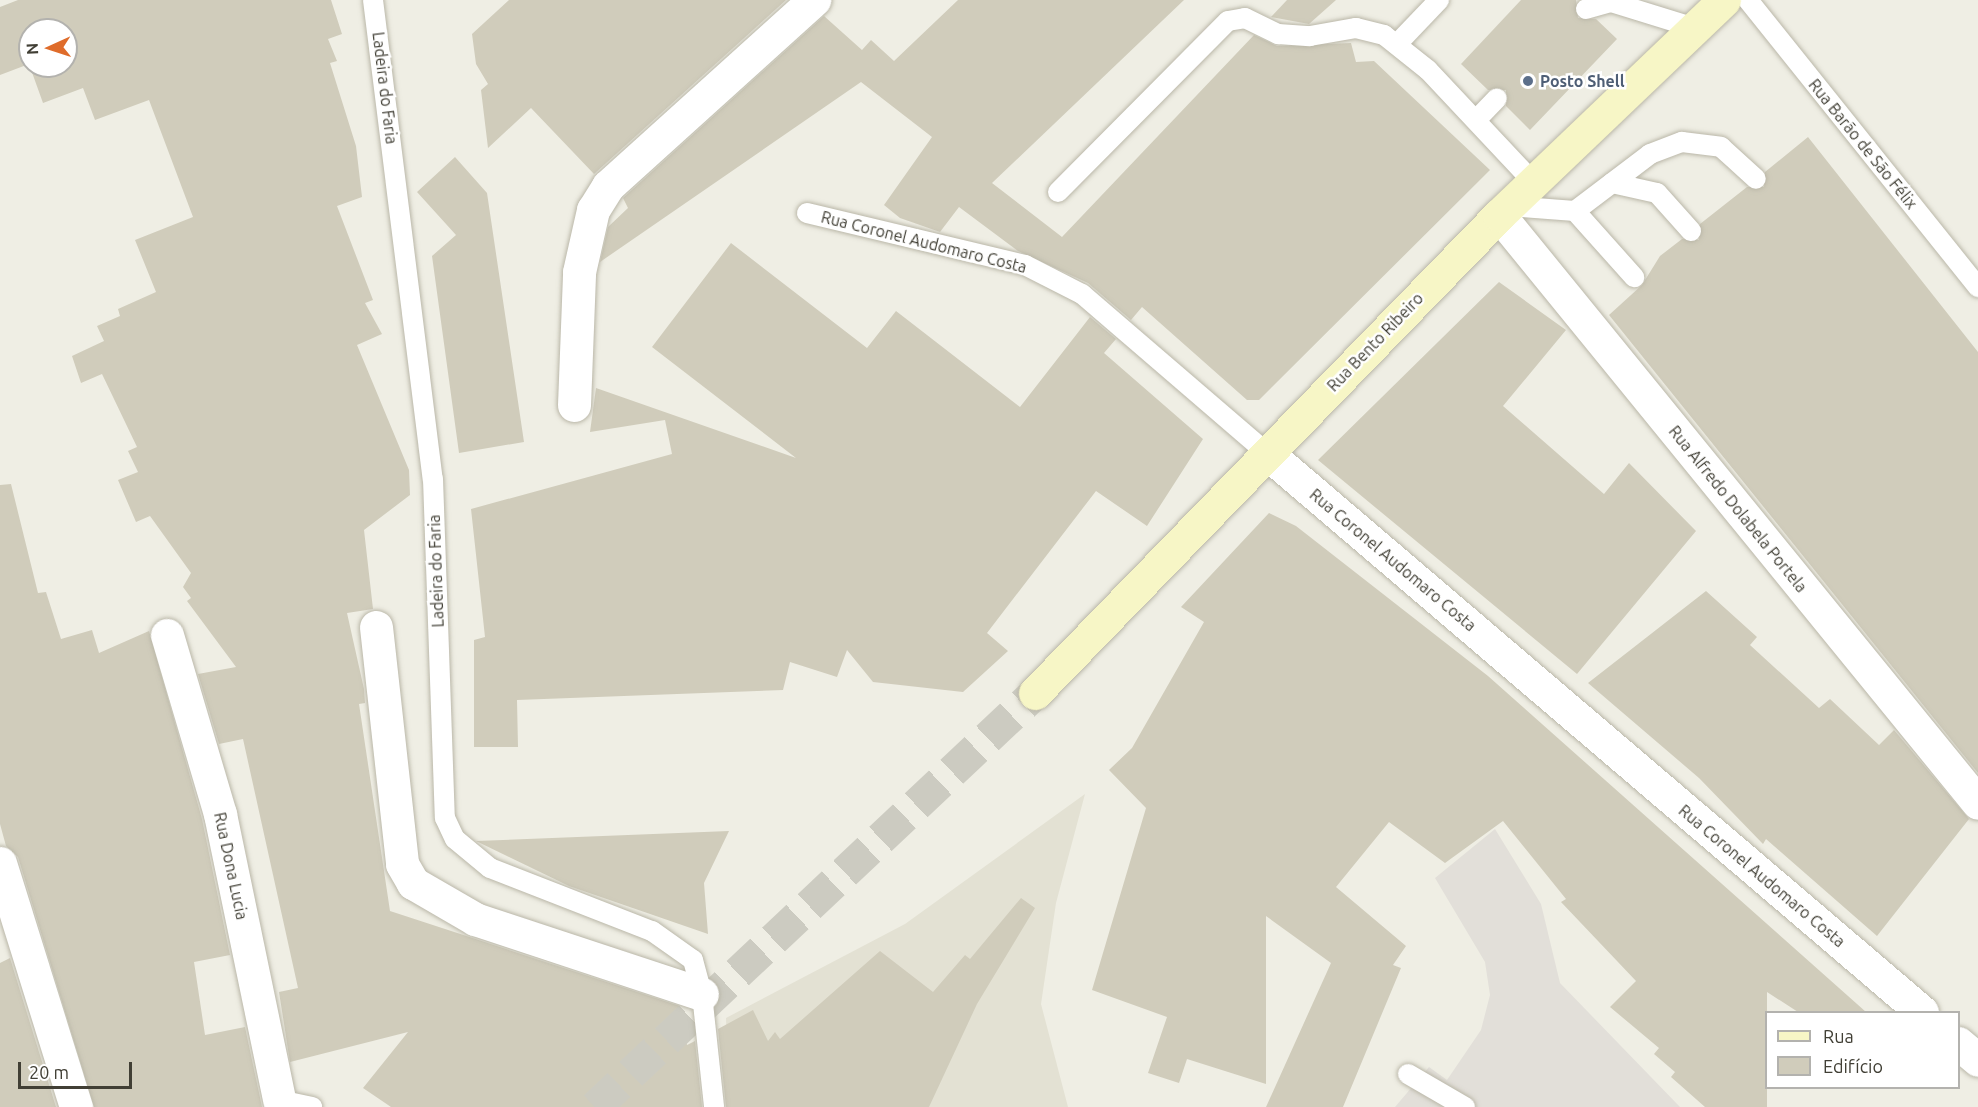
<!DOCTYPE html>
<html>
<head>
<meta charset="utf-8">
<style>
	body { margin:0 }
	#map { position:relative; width:1978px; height:1107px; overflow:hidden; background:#efeee4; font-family:Ubuntu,sans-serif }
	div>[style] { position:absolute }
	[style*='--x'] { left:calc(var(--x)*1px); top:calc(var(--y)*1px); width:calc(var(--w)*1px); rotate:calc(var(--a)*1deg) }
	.residential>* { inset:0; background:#e3e1d3 }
	.industrial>* { inset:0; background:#e2dfd9 }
	.building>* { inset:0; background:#d0ccbb }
	.secondary-tunnel>* { height:33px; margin-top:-16.5px; transform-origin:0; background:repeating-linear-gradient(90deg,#cccbc1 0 33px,transparent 0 49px) }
	.roads { filter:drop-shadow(0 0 2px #bab7a8) drop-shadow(0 0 2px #bab7a8) }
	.lane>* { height:20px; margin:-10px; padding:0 10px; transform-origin:10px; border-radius:10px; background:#fff }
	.street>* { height:33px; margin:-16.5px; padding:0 16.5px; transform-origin:16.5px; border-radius:16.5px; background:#fff }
	.secondary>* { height:33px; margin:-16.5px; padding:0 16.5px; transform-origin:16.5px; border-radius:16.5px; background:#f7f6c6 }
	.dots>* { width:16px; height:16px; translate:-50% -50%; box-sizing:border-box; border:3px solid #fff; border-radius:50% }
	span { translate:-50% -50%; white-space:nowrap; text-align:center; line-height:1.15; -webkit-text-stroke:5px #fff; paint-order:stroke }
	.service-label { font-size:16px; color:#4e5e75; font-weight:700 }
	.left { translate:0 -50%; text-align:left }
	.street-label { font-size:16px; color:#413f35 }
	.legend { position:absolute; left:1765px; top:1011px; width:195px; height:78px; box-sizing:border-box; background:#fff; border:2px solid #b3b2ae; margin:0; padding:8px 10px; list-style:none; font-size:18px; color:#413f35 }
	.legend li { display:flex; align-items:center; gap:12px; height:30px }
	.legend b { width:30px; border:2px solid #b3b2ae }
	.north { position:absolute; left:18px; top:18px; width:60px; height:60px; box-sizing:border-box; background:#fff; border:2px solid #b3b2ae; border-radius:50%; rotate:267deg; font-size:16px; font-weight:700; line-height:24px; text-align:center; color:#413f35 }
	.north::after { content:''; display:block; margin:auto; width:21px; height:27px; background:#df6c2b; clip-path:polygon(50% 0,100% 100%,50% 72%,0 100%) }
	.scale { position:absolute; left:18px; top:1062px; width:114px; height:27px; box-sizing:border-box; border:3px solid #413f35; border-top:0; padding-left:8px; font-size:18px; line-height:21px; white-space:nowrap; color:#413f35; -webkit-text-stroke:4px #fff; paint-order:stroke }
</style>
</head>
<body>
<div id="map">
	<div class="residential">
		<i style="clip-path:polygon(1085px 794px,1056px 903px,1041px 1004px,1068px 1107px,729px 1107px,726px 1018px,905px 924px)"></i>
	</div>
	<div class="industrial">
		<i style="clip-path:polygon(1495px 829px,1541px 904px,1560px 983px,1680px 1107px,1395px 1107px,1429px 1067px,1447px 1080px,1481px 1030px,1490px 995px,1485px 962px,1435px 878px)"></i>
	</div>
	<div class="building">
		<i style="clip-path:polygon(evenodd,18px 0,331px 0,342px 34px,328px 39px,337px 61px,330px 63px,356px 146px,362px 197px,337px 206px,373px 300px,365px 303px,382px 334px,357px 345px,409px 470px,410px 495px,364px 530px,373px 609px,347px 613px,364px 689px,365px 703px,359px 704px,390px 911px,680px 1006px,687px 1045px,695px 1041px,702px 1107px,391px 1107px,363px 1088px,408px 1032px,290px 1062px,279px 992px,298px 988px,243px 739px,219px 744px,198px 674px,236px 667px,187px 601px,191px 598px,183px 587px,191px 573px,150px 516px,136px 522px,118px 480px,138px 472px,128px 451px,137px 447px,102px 374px,81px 383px,72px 356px,104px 341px,97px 326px,120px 316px,118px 309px,156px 292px,135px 240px,193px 217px,149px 100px,95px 120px,83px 88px,43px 103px,29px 64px,0 75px,0 7px,18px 0,30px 30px,66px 30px,66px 66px,30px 66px,30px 30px)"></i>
		<i style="clip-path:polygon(509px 0,786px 0,594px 174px,531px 108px,488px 148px,481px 90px,488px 84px,476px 64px,472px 34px)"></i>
		<i style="clip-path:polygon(958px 0,1184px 0,992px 183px,1062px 237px,1254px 35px,1277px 46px,1351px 43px,1356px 62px,1374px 61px,1490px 170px,1259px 400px,1247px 400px,1142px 307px,1131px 320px,1088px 283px,1018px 251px,959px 207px,940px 232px,900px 218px,884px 205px,932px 137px,861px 82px,600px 262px,608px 227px,628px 208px,623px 198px,824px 16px,862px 50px,871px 40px,894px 61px)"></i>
		<i style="clip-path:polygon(1287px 0,1336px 0,1309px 24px,1271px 17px)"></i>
		<i style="clip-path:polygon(1521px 0,1576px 0,1578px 18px,1596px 19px,1617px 39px,1530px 130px,1506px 106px,1506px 90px,1488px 90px,1461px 64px)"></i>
		<i style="clip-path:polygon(1808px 137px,1978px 352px,1978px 773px,1609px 315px,1642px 285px,1660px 256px,1682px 239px,1699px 240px,1700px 224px,1747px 187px,1764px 187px,1765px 172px)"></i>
		<i style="clip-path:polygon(455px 157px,487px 193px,524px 442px,459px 453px,432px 256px,456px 235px,417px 192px)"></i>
		<i style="clip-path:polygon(731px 243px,867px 348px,896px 311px,1020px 407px,1090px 317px,1116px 339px,1104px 353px,1203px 439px,1147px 526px,1096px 491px,987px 633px,1008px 651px,963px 692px,873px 682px,847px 650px,837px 677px,790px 662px,783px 690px,517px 700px,518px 747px,474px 747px,474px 640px,485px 637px,471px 509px,672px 454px,665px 420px,590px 432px,596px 388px,796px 458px,652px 347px)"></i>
		<i style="clip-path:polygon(1499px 282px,1566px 330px,1503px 406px,1604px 494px,1629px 463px,1696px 531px,1577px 674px,1318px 460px)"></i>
		<i style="clip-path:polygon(11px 484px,38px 593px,46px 592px,61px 639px,92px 630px,99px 653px,149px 631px,202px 819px,230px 955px,194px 962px,205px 1035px,245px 1027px,262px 1107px,94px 1107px,18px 857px,6px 846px,0 824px,0 485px)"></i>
		<i style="clip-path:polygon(1269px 513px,1296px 526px,1488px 676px,1866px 1012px,1798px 1012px,1767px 992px,1767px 1107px,1705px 1107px,1671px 1077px,1675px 1072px,1654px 1054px,1659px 1048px,1610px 1007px,1636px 981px,1561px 902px,1566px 899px,1503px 821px,1445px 863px,1389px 822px,1336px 887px,1406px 946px,1393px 965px,1401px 968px,1343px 1107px,1266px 1107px,1331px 963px,1266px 916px,1266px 1084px,1187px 1059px,1179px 1083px,1148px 1073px,1167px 1017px,1092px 990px,1146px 808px,1109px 770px,1132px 748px,1204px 622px,1181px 607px)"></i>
		<i style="clip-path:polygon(1706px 591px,1757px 637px,1750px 645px,1819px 708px,1830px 699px,1879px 745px,1894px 730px,1969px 819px,1877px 936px,1766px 839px,1763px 844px,1699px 778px,1588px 683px)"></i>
		<i style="clip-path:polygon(729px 831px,704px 883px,708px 934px,569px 886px,476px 841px)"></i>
		<i style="clip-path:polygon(1021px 898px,1035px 908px,977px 1004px,929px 1107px,726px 1107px,718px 1029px,753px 1010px,768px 1041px,775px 1032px,780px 1039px,880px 951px,933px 992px,965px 955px,970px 959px)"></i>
		<i style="clip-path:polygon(10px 958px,56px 1107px,0 1107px,0 963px)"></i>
	</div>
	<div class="secondary-tunnel">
		<i style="--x:595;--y:1107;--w:604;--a:-43.26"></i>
	</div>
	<div class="roads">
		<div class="lane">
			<i style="--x:373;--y:0;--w:483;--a:82.9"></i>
			<i style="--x:433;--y:479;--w:339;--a:88"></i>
			<i style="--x:445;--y:818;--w:23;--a:65"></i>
			<i style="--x:455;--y:839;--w:45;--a:39.6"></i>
			<i style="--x:490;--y:868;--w:174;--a:21.3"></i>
			<i style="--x:652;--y:931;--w:50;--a:35.3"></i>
			<i style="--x:693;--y:960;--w:35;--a:75"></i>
			<i style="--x:702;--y:994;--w:114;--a:83.9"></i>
			<i style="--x:1748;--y:0;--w:368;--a:51.3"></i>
			<i style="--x:1586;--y:9;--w:26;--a:-16"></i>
			<i style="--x:1611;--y:2;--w:88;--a:17.2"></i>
			<i style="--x:1397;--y:44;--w:61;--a:-46.3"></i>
			<i style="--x:1476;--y:120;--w:30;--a:-46"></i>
			<i style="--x:1612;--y:183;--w:46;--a:12.5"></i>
			<i style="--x:1657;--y:193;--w:51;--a:48.2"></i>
			<i style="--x:1058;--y:192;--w:241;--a:-45.2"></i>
			<i style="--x:1228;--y:21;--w:17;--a:-10"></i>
			<i style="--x:1245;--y:18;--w:37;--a:26"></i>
			<i style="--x:1278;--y:34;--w:32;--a:4"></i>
			<i style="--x:1310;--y:36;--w:47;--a:-9.9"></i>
			<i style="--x:1356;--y:28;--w:29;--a:14"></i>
			<i style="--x:1384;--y:35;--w:56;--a:38.5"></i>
			<i style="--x:1428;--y:70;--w:155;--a:46.8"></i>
			<i style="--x:1509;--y:206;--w:66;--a:4.3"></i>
			<i style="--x:1575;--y:211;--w:89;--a:48.2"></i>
			<i style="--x:1575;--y:211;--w:94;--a:-37.2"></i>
			<i style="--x:1650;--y:154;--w:34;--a:-21"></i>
			<i style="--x:1682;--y:142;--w:39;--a:7"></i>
			<i style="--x:1721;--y:147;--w:47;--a:42.4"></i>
			<i style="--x:807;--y:213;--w:224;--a:13.4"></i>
			<i style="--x:1025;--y:265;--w:64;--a:27"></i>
			<i style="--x:1082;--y:294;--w:244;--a:40.7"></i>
			<i style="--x:1408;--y:1074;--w:66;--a:30.1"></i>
			<i style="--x:280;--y:1107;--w:7;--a:-98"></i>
			<i style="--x:279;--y:1100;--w:34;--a:12"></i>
		</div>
		<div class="street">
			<i style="--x:1499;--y:215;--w:758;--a:50.83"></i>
			<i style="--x:574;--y:405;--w:133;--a:-87.8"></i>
			<i style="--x:579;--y:272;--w:64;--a:-77.3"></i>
			<i style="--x:593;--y:210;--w:28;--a:-58"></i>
			<i style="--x:608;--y:186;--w:278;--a:-42.1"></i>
			<i style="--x:1267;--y:453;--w:861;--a:40.48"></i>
			<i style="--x:376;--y:627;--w:238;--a:83.7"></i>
			<i style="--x:402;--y:864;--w:22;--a:60"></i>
			<i style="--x:413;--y:883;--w:72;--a:30.1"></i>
			<i style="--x:475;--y:919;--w:239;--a:18.3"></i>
			<i style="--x:167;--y:635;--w:187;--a:73.5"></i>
			<i style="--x:220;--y:814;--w:292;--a:78.3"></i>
			<i style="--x:0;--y:863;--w:256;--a:72.7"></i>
			<i style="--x:1958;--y:1043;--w:26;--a:40"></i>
		</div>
		<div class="secondary">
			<i style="--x:1035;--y:693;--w:666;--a:-45.85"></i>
			<i style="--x:1499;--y:215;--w:311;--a:-43.7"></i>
		</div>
	</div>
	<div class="dots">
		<i style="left:1528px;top:81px;background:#5c6f8a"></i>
	</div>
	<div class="service-label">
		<span class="left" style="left:1540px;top:81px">Posto Shell</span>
	</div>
	<div class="street-label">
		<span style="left:385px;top:88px;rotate:83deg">Ladeira do Faria</span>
		<span style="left:1863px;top:144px;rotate:51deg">Rua Barão de São Félix</span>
		<span style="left:924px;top:242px;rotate:14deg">Rua Coronel Audomaro Costa</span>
		<span style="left:1375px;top:342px;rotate:-46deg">Rua Bento Ribeiro</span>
		<span style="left:1738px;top:509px;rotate:51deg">Rua Alfredo Dolabela Portela</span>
		<span style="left:1393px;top:560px;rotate:40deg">Rua Coronel Audomaro Costa</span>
		<span style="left:436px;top:571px;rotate:-92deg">Ladeira do Faria</span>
		<span style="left:231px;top:866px;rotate:78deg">Rua Dona Lucia</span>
		<span style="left:1762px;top:876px;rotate:40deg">Rua Coronel Audomaro Costa</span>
	</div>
	<ul class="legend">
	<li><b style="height:8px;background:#f7f6c6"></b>Rua</li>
	<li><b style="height:16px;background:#d0ccbb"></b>Edifício</li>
	</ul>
	<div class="north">N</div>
	<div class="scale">20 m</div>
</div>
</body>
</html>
